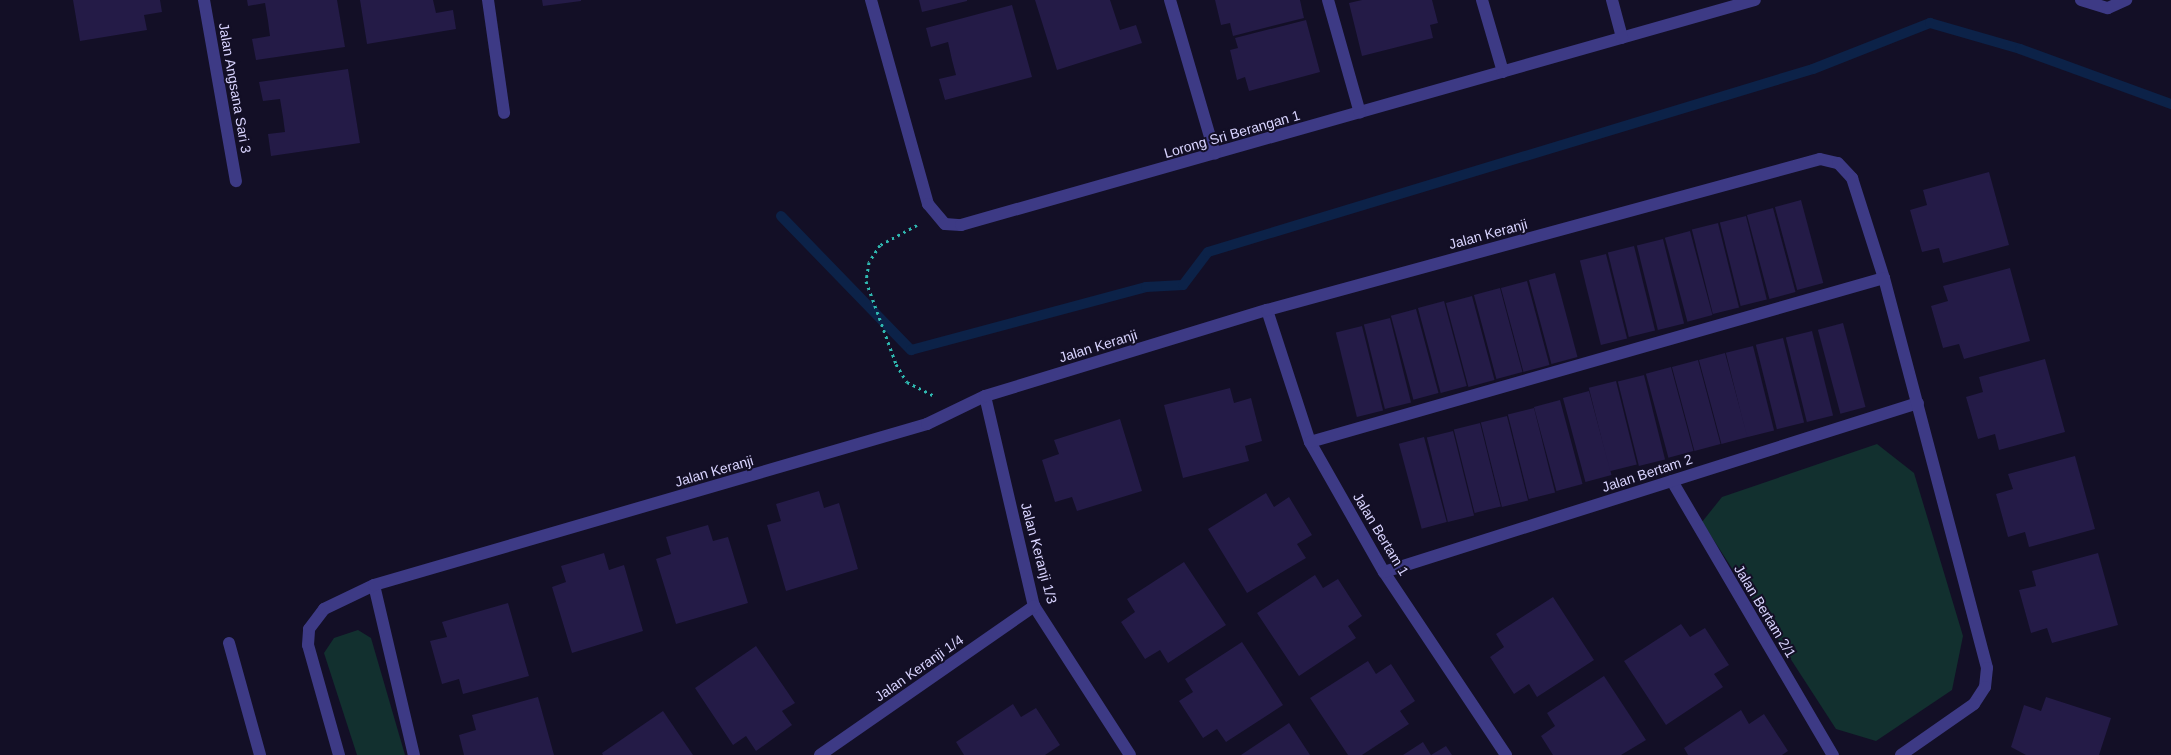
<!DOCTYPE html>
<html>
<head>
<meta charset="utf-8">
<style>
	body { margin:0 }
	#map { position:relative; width:2171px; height:755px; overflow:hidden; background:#130f26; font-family:Helvetica,sans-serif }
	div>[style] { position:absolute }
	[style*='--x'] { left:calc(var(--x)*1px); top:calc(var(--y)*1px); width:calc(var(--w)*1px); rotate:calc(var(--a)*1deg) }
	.green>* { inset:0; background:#12302f }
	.stream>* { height:10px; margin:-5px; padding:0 5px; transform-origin:5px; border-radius:5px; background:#0c2248 }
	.building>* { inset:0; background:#241b47; transform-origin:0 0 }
	.path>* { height:3px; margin-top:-1.5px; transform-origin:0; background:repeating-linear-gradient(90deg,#2fb8b0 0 2.5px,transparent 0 6.5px) }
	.minor>* { height:12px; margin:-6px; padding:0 6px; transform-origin:6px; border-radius:6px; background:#3d3a85 }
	span { translate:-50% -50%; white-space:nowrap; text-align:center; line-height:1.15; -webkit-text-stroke:4px #130f26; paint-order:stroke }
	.street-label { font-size:14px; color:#d9d4ff }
</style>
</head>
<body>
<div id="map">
	<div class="green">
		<i style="clip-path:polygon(1877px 444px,1914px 473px,1963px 636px,1952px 690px,1876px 741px,1836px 729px,1702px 522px,1722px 497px)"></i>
		<i style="clip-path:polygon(358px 630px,371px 638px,405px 755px,357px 755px,324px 653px,334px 638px)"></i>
	</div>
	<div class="stream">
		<i style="--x:781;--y:216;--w:187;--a:45.9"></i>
		<i style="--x:911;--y:350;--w:243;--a:-15"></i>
		<i style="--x:1146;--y:287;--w:37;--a:-3"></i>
		<i style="--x:1183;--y:285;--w:41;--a:-52.9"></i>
		<i style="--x:1208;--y:252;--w:632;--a:-16.83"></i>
		<i style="--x:1813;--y:69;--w:126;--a:-21.5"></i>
		<i style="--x:1930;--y:23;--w:94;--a:16.1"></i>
		<i style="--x:2020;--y:49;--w:161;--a:20"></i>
	</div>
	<div class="building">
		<i style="clip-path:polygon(73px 0,160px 0,162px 12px,144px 15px,147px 30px,80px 41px)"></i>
		<i style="clip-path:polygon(247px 0,337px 0,345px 47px,256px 60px,252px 39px,270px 36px,268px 21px,265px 3px,248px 6px)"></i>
		<i style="clip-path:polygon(360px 0,433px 0,436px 13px,453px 10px,456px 29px,367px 44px)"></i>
		<i style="clip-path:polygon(542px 0,581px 0,581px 1px,543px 6px)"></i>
		<i style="clip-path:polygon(919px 0,967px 0,967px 1px,922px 12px)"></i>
		<i style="clip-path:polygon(1035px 0,1110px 0,1120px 30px,1136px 25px,1142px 43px,1057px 70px)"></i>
		<i style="clip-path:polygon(1215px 0,1300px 0,1304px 18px,1233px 36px,1230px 23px,1221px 25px)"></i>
		<i style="clip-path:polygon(1362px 0,1432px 0,1438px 23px,1430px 25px,1433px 38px,1362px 56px,1349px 3px)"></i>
		<i style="clip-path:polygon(1012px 5px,1032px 77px,945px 100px,939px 79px,956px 75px,952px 60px,948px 42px,931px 47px,926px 28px)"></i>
		<i style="clip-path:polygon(1306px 20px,1320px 72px,1249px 91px,1245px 77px,1237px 80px,1230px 50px,1238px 48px,1235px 38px)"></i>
		<i style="clip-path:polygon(348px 69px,360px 143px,271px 156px,268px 134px,285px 132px,283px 117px,280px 99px,263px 101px,259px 82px)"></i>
		<i style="clip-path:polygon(1989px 172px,2009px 245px,1943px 263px,1939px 248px,1922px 252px,1910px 210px,1927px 205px,1923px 190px)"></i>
		<i style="left:1801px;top:200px;width:86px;height:27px;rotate:75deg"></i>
		<i style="left:1773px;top:208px;width:87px;height:27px;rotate:75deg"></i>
		<i style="left:1746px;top:216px;width:86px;height:27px;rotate:76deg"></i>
		<i style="left:1718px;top:223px;width:87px;height:27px;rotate:76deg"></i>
		<i style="left:1690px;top:231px;width:87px;height:26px;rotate:75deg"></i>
		<i style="left:1663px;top:239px;width:87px;height:27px;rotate:76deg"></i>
		<i style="left:1634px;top:246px;width:87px;height:27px;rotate:76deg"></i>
		<i style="left:1606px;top:254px;width:87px;height:27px;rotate:76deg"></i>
		<i style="clip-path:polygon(2010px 268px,2030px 341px,1964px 359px,1959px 344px,1943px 348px,1931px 306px,1948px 301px,1943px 286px)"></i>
		<i style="left:1555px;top:273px;width:87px;height:27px;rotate:75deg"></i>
		<i style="left:1527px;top:281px;width:87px;height:27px;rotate:75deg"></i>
		<i style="left:1500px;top:288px;width:87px;height:27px;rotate:75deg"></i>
		<i style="left:1472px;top:296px;width:87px;height:27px;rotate:75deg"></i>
		<i style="left:1444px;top:301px;width:88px;height:27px;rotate:75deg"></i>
		<i style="left:1416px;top:309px;width:87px;height:26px;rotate:75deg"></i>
		<i style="left:1390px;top:318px;width:87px;height:27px;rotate:76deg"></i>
		<i style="left:1843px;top:323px;width:87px;height:26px;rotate:75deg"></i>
		<i style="left:1362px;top:326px;width:87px;height:27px;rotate:76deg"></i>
		<i style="left:1812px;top:331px;width:87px;height:27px;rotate:76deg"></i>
		<i style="left:1783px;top:338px;width:87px;height:28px;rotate:76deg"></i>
		<i style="left:1753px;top:346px;width:87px;height:28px;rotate:76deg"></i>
		<i style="left:1725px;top:353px;width:87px;height:27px;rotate:75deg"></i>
		<i style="clip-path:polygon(2045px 359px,2065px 432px,1999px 450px,1995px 434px,1978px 439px,1966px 397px,1983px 392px,1979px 377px)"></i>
		<i style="left:1698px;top:360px;width:87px;height:27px;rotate:75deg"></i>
		<i style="left:1671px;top:367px;width:87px;height:26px;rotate:75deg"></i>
		<i style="left:1644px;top:375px;width:87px;height:27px;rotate:76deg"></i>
		<i style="left:1616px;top:381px;width:86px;height:28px;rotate:76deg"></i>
		<i style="clip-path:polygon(1230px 388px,1234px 403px,1251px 398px,1262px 441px,1245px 446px,1249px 461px,1183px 478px,1164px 405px)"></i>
		<i style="left:1589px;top:391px;width:87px;height:27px;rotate:75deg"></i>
		<i style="left:1560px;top:400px;width:87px;height:27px;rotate:75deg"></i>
		<i style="left:1534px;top:408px;width:87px;height:27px;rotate:76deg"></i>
		<i style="left:1507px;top:416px;width:87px;height:27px;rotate:76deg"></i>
		<i style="clip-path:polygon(1120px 419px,1142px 491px,1077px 511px,1072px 497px,1055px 502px,1042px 460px,1059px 454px,1054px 440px)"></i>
		<i style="left:1480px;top:423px;width:86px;height:27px;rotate:76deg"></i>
		<i style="left:1453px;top:431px;width:87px;height:27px;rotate:76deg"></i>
		<i style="left:1424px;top:437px;width:88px;height:26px;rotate:75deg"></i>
		<i style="clip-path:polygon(2075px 456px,2095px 529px,2029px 547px,2025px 532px,2008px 537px,1996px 494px,2013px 489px,2008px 474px)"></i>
		<i style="clip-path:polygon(819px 491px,824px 508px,839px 503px,858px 569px,786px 591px,767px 525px,781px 521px,776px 504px)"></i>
		<i style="clip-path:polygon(1266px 493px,1274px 507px,1289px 497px,1312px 535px,1297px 544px,1306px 558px,1247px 593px,1208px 529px)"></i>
		<i style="clip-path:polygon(708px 525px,713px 541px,728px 537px,748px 603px,676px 624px,656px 559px,671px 554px,666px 537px)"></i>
		<i style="clip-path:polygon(604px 553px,609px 570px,624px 565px,643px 631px,572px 653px,552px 587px,566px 582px,561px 566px)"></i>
		<i style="clip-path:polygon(2098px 553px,2118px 625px,2052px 643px,2047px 628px,2031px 633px,2019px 590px,2036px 586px,2032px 571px)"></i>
		<i style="clip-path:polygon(1184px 562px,1226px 625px,1168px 663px,1160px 650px,1145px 659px,1121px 622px,1135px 612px,1127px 599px)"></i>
		<i style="clip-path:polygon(1315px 575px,1323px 588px,1338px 579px,1362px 616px,1348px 626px,1356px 638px,1299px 676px,1257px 613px)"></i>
		<i style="clip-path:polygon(1553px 597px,1594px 660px,1537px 697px,1529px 684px,1514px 694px,1490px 657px,1504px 647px,1496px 634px)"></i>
		<i style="clip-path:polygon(508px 603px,529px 676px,463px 694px,459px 679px,442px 684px,430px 641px,447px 637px,442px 622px)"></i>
		<i style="clip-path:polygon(1681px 624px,1690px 637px,1705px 628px,1729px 665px,1714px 674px,1723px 687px,1666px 725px,1624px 661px)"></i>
		<i style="clip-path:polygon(1242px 642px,1283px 705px,1226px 742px,1217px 729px,1203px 738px,1179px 701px,1193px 692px,1185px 679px)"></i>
		<i style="clip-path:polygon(756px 646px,795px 703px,782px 711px,792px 725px,756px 751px,746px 736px,733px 745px,695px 688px)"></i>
		<i style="clip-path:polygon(1368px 661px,1376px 674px,1391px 664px,1415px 701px,1400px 711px,1409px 724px,1362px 755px,1348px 755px,1310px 698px)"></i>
		<i style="clip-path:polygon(1604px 676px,1646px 740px,1621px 755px,1553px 755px,1541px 736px,1555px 726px,1547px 713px)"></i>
		<i style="clip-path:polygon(538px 697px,554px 755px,464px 755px,459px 735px,476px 730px,472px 715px)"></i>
		<i style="clip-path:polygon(2046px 697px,2111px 718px,2099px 755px,2026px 755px,2011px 747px,2024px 705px,2041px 711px)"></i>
		<i style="clip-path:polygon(1013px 704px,1021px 717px,1036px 708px,1060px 745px,1045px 755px,964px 755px,956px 742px)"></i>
		<i style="clip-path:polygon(1741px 710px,1749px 724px,1764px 714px,1788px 751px,1782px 755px,1688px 755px,1684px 748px)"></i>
		<i style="clip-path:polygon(663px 711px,693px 755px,603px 755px,602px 753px)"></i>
		<i style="clip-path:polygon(1289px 723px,1310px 755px,1241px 755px)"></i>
		<i style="clip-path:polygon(1423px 742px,1431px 755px,1446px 746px,1452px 755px,1403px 755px)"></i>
	</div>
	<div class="path">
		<i style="--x:917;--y:225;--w:42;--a:151.6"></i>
		<i style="--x:880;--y:245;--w:20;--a:123"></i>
		<i style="--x:869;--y:262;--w:19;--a:99"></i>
		<i style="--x:866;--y:281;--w:88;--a:70.1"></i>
		<i style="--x:896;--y:364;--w:21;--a:59"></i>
		<i style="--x:907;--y:382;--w:30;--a:27"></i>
	</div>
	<div class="minor">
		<i style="--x:204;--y:0;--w:184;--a:80"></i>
		<i style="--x:488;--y:0;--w:114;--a:81.9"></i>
		<i style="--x:871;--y:0;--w:212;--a:74.4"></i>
		<i style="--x:928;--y:204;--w:26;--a:50"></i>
		<i style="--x:945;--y:224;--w:16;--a:4"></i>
		<i style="--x:961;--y:225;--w:825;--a:-15.82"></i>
		<i style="--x:1170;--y:0;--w:160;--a:73.7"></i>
		<i style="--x:1328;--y:0;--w:117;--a:74.2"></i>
		<i style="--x:1482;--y:0;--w:75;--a:73.7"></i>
		<i style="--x:1612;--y:0;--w:39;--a:75"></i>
		<i style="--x:2081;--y:0;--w:28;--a:17"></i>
		<i style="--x:2108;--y:8;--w:20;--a:-24"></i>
		<i style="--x:1267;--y:310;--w:139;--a:72"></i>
		<i style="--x:1310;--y:442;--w:150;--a:60.4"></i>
		<i style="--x:1384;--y:572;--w:220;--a:56.3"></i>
		<i style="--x:985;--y:396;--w:216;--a:76.9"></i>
		<i style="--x:1034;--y:606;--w:177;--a:57.2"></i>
		<i style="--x:1310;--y:442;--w:597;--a:-15.95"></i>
		<i style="--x:1672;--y:481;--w:318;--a:59.6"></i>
		<i style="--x:1384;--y:572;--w:560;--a:-17.56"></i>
		<i style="--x:374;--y:585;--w:175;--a:76.8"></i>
		<i style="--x:229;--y:643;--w:116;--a:74.5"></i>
		<i style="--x:339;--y:755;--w:114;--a:-105.7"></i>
		<i style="--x:308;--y:645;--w:16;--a:-86"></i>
		<i style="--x:309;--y:629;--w:25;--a:-53"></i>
		<i style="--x:324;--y:609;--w:55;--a:-25.6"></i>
		<i style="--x:374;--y:585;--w:576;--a:-16.23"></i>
		<i style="--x:927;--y:424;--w:64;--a:-25.8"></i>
		<i style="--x:985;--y:396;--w:295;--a:-17"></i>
		<i style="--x:1267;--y:310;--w:573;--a:-15.27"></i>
		<i style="--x:1820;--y:159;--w:18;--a:13"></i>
		<i style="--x:1838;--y:163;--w:21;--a:47"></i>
		<i style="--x:1852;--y:178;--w:105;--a:72.3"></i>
		<i style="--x:1884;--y:278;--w:403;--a:75.2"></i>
		<i style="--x:1987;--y:668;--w:19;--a:96"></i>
		<i style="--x:1985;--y:687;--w:20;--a:123"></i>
		<i style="--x:1974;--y:704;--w:89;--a:145.1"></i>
		<i style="--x:820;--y:755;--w:261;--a:-34.8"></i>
	</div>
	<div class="street-label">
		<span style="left:235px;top:88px;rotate:80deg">Jalan Angsana Sari 3</span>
		<span style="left:1232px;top:134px;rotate:-16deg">Lorong Sri Berangan 1</span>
		<span style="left:1488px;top:234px;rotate:-15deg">Jalan Keranji</span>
		<span style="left:1098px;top:346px;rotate:-17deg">Jalan Keranji</span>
		<span style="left:714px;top:471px;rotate:-16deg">Jalan Keranji</span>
		<span style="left:1647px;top:473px;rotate:-18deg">Jalan Bertam 2</span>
		<span style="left:1381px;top:534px;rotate:59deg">Jalan Bertam 1</span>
		<span style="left:1039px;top:553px;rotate:75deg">Jalan Keranji 1/3</span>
		<span style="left:1765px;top:611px;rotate:59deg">Jalan Bertam 2/1</span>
		<span style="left:919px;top:668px;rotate:-35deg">Jalan Keranji 1/4</span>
	</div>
</div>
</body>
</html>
